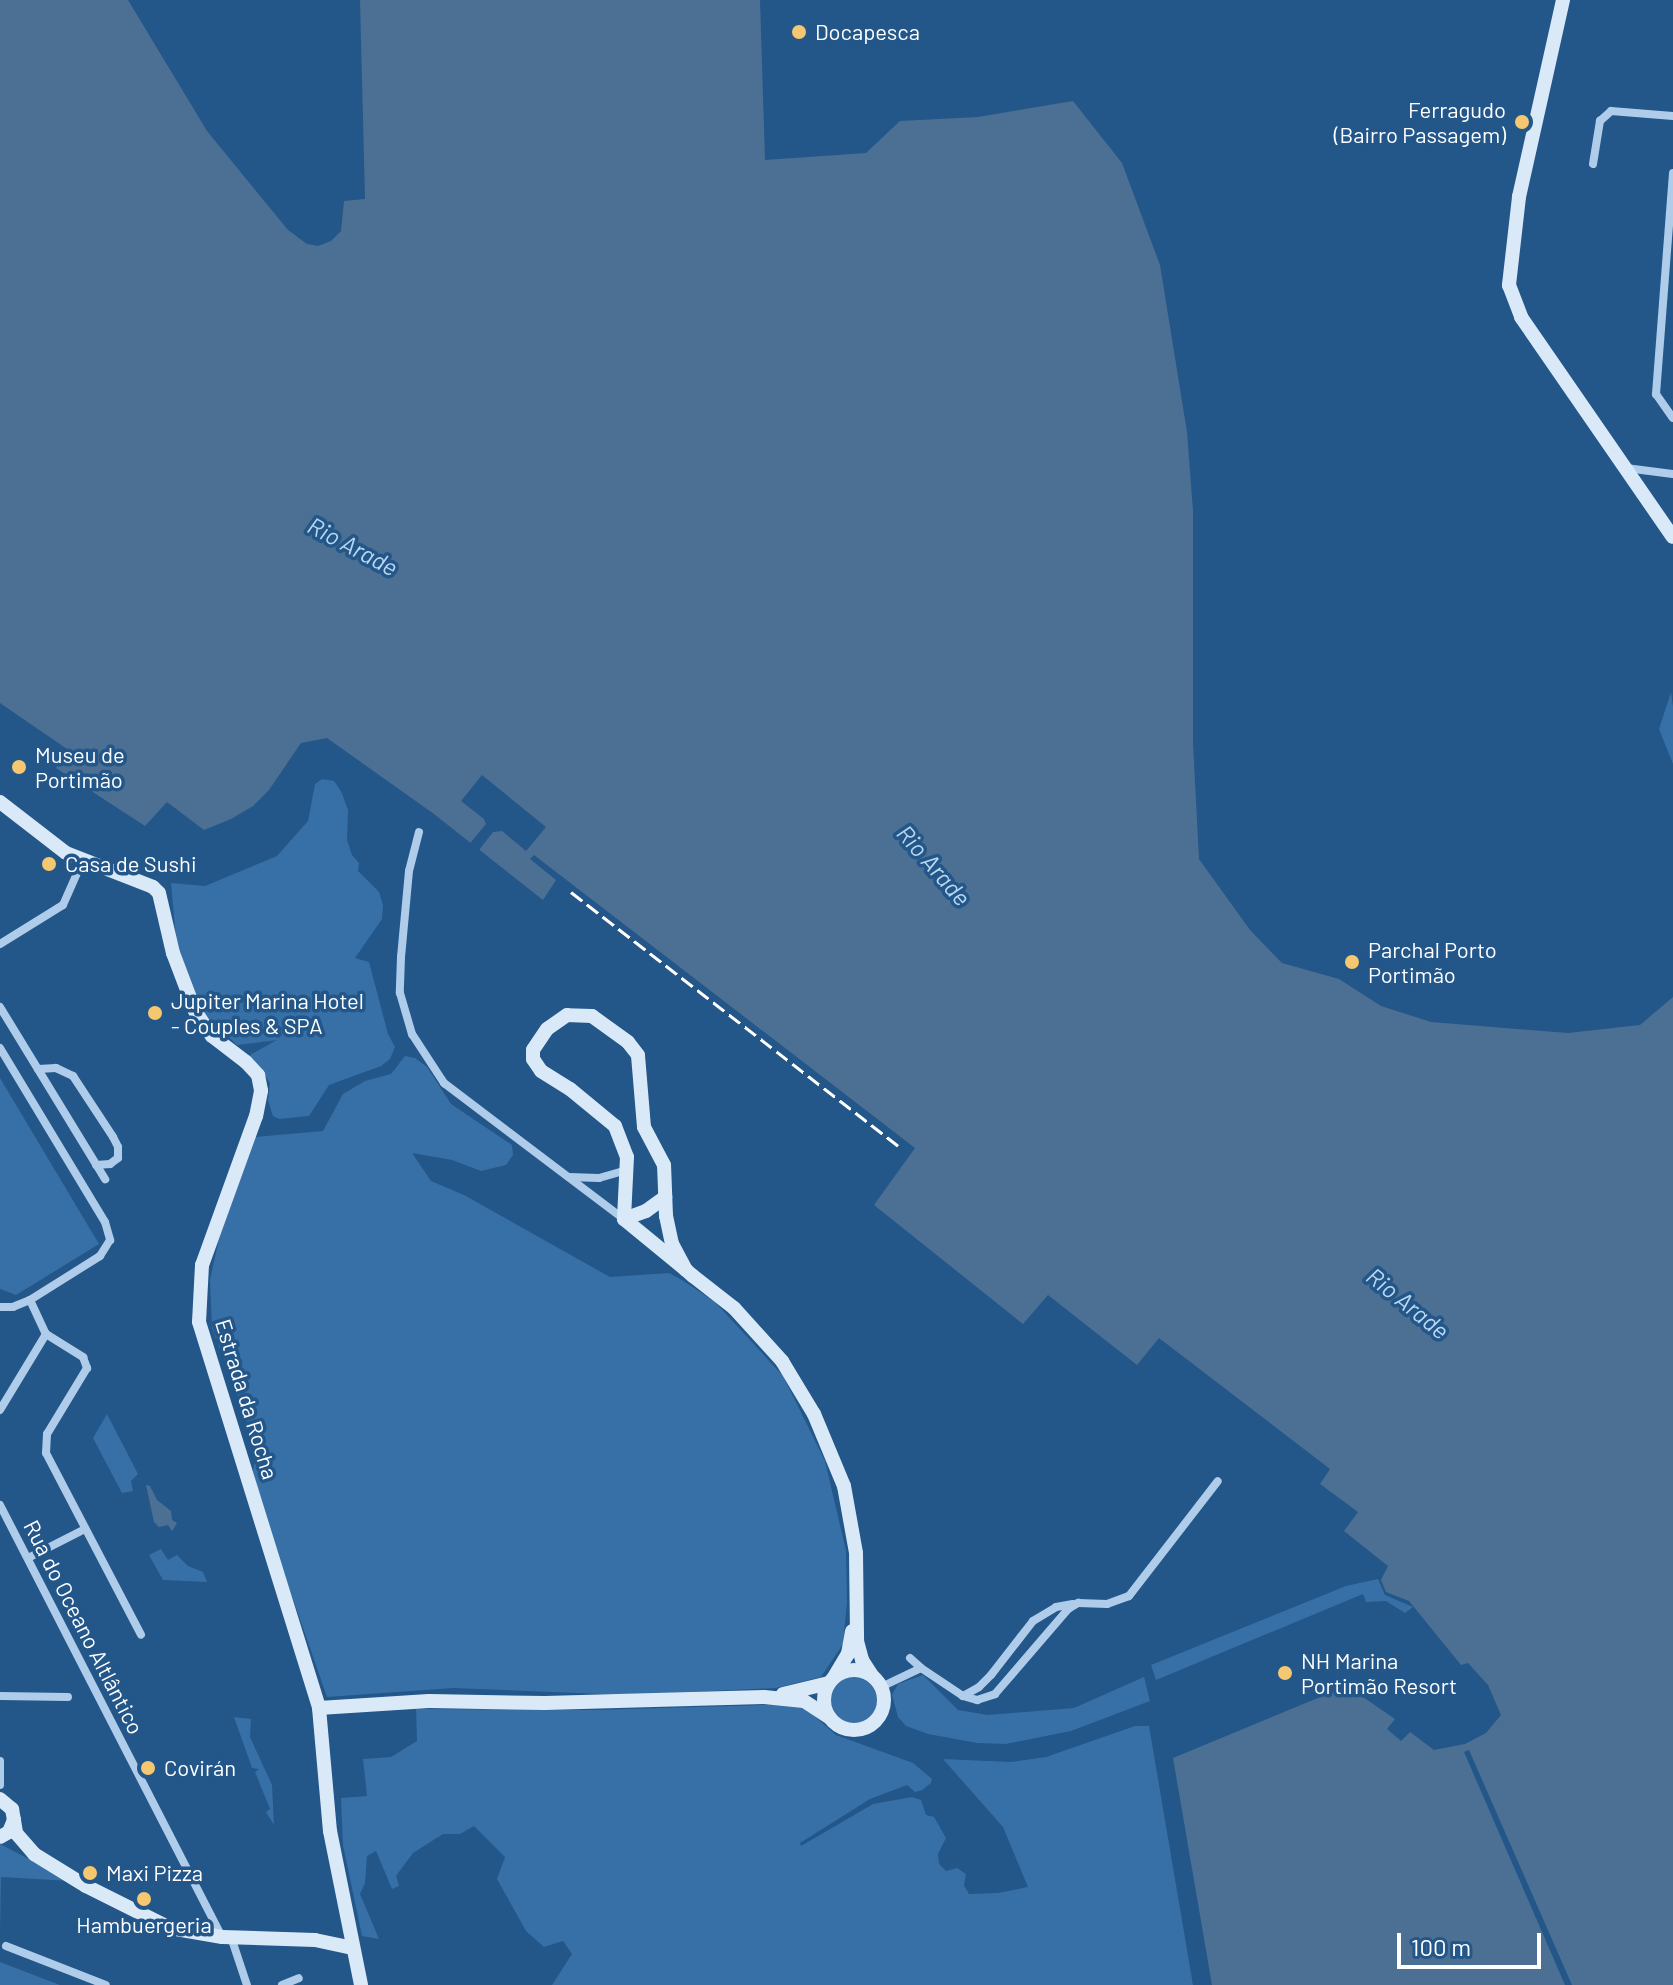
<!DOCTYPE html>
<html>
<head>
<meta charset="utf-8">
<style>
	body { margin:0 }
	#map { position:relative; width:1673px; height:1985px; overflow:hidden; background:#235689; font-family:Barlow,sans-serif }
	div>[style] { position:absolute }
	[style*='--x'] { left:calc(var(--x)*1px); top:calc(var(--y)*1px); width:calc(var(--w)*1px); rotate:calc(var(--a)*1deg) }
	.green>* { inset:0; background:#3770a6 }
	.round { border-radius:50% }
	.water>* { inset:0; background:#4c7094 }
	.pier>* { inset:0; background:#235689 }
	.street>* { height:8px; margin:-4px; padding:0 4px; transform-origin:4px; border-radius:4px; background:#afcdea }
	.secondary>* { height:14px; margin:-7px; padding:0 7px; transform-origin:7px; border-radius:7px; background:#dae9f8 }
	.secondary>.ring { margin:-7px; padding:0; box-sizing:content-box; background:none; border:14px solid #dae9f8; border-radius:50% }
	.rail>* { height:3px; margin-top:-1.5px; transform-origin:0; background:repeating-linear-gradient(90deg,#fff 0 14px,transparent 0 20px) }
	.dots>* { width:22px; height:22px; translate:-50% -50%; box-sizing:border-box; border:4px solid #235689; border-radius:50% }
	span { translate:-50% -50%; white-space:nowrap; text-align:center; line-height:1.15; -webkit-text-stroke:7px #235689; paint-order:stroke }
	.poi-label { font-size:22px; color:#fff }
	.left { translate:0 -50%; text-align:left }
	.right { translate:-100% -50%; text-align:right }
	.street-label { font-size:22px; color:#fff }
	.water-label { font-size:24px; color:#bad7f1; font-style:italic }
	.scale { position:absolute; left:1397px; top:1933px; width:144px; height:36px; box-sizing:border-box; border:4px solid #fff; border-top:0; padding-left:10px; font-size:24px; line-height:28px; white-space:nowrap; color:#fff; -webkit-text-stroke:6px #235689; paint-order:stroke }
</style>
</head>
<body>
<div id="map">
	<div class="green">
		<i style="clip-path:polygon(1671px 692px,1673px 707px,1673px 764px,1659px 729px)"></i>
		<i style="clip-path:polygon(322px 779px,334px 781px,341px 791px,348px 810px,347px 840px,352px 855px,359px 863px,358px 871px,379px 892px,383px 905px,382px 919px,355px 958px,369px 962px,388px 1034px,395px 1047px,390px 1059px,381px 1066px,329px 1085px,309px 1116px,279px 1119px,273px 1116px,268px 1100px,270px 1083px,250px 1055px,277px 1040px,237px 1045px,198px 1008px,177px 950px,171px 883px,205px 886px,277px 856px,308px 821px,315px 784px)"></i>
		<i style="clip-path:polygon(405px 1056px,415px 1058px,427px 1067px,451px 1104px,512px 1145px,513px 1155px,506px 1165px,481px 1171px,452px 1160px,412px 1153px,431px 1181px,464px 1195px,610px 1277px,669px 1273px,682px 1280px,715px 1302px,783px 1376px,825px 1461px,846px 1551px,847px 1602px,843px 1644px,821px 1677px,776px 1688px,626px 1695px,453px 1688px,327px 1697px,266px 1521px,253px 1472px,256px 1455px,244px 1412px,212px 1328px,210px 1280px,219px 1239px,255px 1137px,323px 1131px,343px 1094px,365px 1081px,391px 1074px)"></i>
		<i style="clip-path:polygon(0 1078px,99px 1244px,16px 1295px,0 1289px)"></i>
		<i style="clip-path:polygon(107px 1414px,138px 1474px,131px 1481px,133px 1491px,122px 1493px,93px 1438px)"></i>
		<i style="clip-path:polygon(161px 1549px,168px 1560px,177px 1555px,188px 1566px,203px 1572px,207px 1582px,163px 1580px,149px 1555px)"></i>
		<i style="clip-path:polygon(1378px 1579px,1385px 1595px,1413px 1607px,1405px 1613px,1386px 1601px,1366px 1602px,1363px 1594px,1156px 1680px,1151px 1665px,1346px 1586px)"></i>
		<i style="clip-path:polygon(923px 1675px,958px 1710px,988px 1715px,1074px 1708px,1144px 1677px,1150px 1701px,1071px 1731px,1006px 1744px,977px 1743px,928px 1734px,906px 1726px,898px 1717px,892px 1695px,898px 1684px)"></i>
		<i class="round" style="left:829px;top:1677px;width:48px;height:48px"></i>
		<i style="clip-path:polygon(795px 1704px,811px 1713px,836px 1735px,913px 1763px,932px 1779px,931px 1783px,922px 1790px,915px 1792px,907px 1785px,870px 1799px,800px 1843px,801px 1846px,873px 1804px,912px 1797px,921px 1800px,926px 1815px,934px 1817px,946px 1838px,938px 1854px,939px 1864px,946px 1871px,957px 1868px,966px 1874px,964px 1885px,969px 1894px,998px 1893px,1028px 1887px,1003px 1827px,943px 1759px,1011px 1762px,1046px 1757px,1135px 1726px,1149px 1726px,1193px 1985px,552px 1985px,572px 1954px,563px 1941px,544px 1947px,526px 1931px,497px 1879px,505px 1857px,474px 1826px,460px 1834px,443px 1834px,413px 1853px,396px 1876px,399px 1886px,392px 1889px,376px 1851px,367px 1856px,365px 1883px,360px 1894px,379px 1939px,362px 1936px,343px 1845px,341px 1798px,367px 1796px,363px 1759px,391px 1757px,417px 1741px,416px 1709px,594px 1710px)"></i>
		<i style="clip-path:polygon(234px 1717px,251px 1719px,250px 1737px,272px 1785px,274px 1825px,266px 1812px,270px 1809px,255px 1772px,259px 1769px,252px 1768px)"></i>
		<i style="clip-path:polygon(0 1844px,71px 1881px,1px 1877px,0 1932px)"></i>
		<i style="clip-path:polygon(0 1962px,60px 1985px,0 1985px)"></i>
	</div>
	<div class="water">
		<i style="clip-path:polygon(0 0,128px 0,207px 131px,288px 230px,307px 244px,318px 246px,331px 241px,341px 231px,344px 201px,365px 199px,360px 0,760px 0,765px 160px,866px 153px,900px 121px,978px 117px,1073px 101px,1122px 163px,1160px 265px,1187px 432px,1193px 511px,1193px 743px,1199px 859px,1250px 930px,1282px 963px,1339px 979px,1381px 1006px,1431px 1022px,1568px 1033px,1640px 1025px,1673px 997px,1673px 1985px,1212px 1985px,1173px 1758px,1347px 1686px,1395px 1719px,1387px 1729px,1401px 1741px,1410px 1732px,1434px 1750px,1465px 1744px,1486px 1733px,1501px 1715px,1488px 1685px,1468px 1663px,1461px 1665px,1409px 1601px,1386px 1592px,1381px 1580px,1388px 1566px,1344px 1531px,1358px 1512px,1320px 1484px,1330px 1469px,1159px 1338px,1137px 1365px,1048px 1295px,1023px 1324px,874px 1205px,915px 1148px,534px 855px,530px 859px,556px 880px,543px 900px,434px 814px,327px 738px,301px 743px,269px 790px,253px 806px,231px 819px,204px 830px,167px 802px,145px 826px,56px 768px,67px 749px,0 703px)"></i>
		<i style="clip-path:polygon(146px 1485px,150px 1486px,157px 1500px,171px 1511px,172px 1520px,177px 1523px,172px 1531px,168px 1525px,159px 1527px,154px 1522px)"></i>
	</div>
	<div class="pier">
		<i style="clip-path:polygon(482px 775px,546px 827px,526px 851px,502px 831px,493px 832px,476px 854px,467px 847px,486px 824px,484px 819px,461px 801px)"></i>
		<i style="clip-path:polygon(1469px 1750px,1572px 1985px,1565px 1985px,1464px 1752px)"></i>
	</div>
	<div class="street">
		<i style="--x:1593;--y:164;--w:44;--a:-80.8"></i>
		<i style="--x:1600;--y:121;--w:15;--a:-42"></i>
		<i style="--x:1611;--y:111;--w:62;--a:4.6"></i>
		<i style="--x:1673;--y:173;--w:222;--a:94.4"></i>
		<i style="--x:1656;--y:394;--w:29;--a:55"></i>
		<i style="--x:1626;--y:468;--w:47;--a:7.3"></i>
		<i style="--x:419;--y:832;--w:40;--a:104.4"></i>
		<i style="--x:409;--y:871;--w:86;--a:95.3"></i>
		<i style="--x:401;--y:957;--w:36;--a:92"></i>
		<i style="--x:400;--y:993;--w:43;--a:73.7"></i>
		<i style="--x:412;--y:1034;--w:59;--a:56.9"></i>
		<i style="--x:444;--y:1083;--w:226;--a:37.1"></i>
		<i style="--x:0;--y:944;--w:74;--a:-31.8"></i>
		<i style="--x:63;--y:905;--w:47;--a:-66.2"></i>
		<i style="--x:0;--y:1007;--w:202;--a:58.6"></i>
		<i style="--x:0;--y:1048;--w:203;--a:58.9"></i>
		<i style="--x:105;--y:1222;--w:19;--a:74"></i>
		<i style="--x:110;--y:1240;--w:19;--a:122"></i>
		<i style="--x:100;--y:1256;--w:83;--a:147.8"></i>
		<i style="--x:30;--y:1300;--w:18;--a:158"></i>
		<i style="--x:13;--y:1307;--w:13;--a:180"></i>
		<i style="--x:38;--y:1069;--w:18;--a:-3"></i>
		<i style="--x:56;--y:1068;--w:19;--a:25"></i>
		<i style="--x:73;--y:1076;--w:73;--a:56.7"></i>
		<i style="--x:113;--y:1137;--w:11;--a:63"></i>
		<i style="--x:118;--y:1147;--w:11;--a:90"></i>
		<i style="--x:118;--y:1158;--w:10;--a:143"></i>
		<i style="--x:110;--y:1164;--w:14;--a:176"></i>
		<i style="--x:569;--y:1177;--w:30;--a:2"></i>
		<i style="--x:599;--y:1178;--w:29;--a:-16"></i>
		<i style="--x:30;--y:1300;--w:38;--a:65"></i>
		<i style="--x:46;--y:1334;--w:44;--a:31.9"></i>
		<i style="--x:83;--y:1357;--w:12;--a:70"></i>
		<i style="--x:87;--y:1368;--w:77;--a:121.2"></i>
		<i style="--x:47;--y:1434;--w:19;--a:93"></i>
		<i style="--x:46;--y:1453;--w:205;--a:62.4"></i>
		<i style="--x:0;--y:1410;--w:89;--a:-58.8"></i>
		<i style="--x:0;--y:1505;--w:486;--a:62.8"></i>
		<i style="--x:28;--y:1558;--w:64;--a:-27"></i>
		<i style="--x:910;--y:1658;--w:15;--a:42"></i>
		<i style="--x:881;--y:1687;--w:44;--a:-25.4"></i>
		<i style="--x:921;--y:1668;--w:50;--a:33.7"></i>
		<i style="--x:963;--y:1696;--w:15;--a:16"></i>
		<i style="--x:977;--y:1700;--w:19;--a:-18"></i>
		<i style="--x:995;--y:1694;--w:112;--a:-49.3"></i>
		<i style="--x:1068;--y:1609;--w:12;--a:-31"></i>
		<i style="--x:1078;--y:1603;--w:29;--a:2"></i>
		<i style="--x:1107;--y:1604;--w:23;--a:-20"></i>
		<i style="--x:1129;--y:1596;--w:145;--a:-52.3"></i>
		<i style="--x:0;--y:1696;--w:68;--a:0.8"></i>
		<i style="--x:963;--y:1696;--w:18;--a:-29"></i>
		<i style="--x:979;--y:1687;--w:17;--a:-45"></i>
		<i style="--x:991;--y:1675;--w:68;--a:-52.1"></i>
		<i style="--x:1033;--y:1621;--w:27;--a:-31"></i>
		<i style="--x:1056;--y:1607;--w:17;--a:-10"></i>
		<i style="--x:0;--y:1761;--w:24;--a:90"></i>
		<i style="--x:231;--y:1937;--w:51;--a:71.6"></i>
		<i style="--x:6;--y:1946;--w:107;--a:21.3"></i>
		<i style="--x:282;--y:1985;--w:18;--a:-22"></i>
	</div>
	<div class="secondary">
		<i style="--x:1563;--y:0;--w:202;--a:102.6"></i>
		<i style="--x:1519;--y:197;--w:89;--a:96.5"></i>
		<i style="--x:1509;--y:285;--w:34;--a:69"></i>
		<i style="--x:1521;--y:317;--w:267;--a:55.4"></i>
		<i style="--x:0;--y:802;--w:83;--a:37.7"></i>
		<i style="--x:66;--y:853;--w:93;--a:21.3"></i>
		<i style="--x:153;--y:887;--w:8;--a:45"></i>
		<i style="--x:159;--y:893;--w:62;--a:76.9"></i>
		<i style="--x:173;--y:953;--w:62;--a:69.2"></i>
		<i style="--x:195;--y:1011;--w:30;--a:56"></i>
		<i style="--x:212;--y:1036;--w:43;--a:37.4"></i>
		<i style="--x:246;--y:1062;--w:18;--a:47"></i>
		<i style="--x:258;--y:1075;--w:16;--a:79"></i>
		<i style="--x:261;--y:1091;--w:25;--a:101"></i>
		<i style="--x:256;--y:1116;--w:158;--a:109.9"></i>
		<i style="--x:202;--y:1265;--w:57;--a:93"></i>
		<i style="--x:199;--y:1322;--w:404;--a:72.7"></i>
		<i style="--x:319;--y:1708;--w:123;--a:84.9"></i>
		<i style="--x:330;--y:1831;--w:157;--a:78.6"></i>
		<i style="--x:624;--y:1219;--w:23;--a:-20"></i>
		<i style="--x:646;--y:1211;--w:24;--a:-36"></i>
		<i style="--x:686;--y:1270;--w:30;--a:-118"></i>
		<i style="--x:672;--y:1244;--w:29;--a:-102"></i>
		<i style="--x:666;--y:1216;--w:51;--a:-92.2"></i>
		<i style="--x:664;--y:1165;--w:43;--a:-117.8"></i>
		<i style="--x:644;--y:1127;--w:72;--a:-94.8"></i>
		<i style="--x:638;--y:1055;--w:16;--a:-128"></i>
		<i style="--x:628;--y:1042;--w:44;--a:-144.2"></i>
		<i style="--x:592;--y:1016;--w:25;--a:-178"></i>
		<i style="--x:567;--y:1015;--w:24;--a:145"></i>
		<i style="--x:547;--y:1029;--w:25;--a:124"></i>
		<i style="--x:533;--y:1050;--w:9;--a:90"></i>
		<i style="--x:533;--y:1059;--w:14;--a:56"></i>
		<i style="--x:541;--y:1071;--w:34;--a:32"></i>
		<i style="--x:570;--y:1089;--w:58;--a:39.4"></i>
		<i style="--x:615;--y:1126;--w:33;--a:69"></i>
		<i style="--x:627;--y:1157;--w:62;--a:92.8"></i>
		<i style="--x:624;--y:1219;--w:80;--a:39.4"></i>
		<i style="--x:686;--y:1270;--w:9;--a:41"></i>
		<i style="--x:693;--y:1276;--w:52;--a:38"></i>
		<i style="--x:734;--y:1308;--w:72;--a:47.8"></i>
		<i style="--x:782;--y:1361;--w:62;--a:58.9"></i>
		<i style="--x:814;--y:1414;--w:78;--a:67.4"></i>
		<i style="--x:844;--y:1486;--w:68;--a:79.8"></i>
		<i style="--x:856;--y:1553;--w:88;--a:89.3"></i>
		<i style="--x:857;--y:1641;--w:20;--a:75"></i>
		<i style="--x:862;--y:1660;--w:20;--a:57"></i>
		<i class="ring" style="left:824px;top:1670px;width:46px;height:46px"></i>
		<i style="--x:834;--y:1677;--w:27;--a:-59"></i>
		<i style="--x:848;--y:1654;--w:23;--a:-80"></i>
		<i style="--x:783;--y:1694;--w:47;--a:-13.4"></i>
		<i style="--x:319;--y:1708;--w:110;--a:-3.6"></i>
		<i style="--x:429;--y:1701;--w:116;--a:1"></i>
		<i style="--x:545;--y:1703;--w:219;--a:-1.6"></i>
		<i style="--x:764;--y:1697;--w:40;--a:5.7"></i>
		<i style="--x:804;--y:1701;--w:31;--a:33"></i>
		<i style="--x:0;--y:1799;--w:16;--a:40"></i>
		<i style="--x:12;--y:1809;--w:11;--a:80"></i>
		<i style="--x:14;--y:1820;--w:13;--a:113"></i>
		<i style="--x:9;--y:1832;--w:10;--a:151"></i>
		<i style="--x:14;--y:1820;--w:13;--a:81"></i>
		<i style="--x:16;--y:1833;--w:28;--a:49"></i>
		<i style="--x:34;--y:1854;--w:61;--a:31.6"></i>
		<i style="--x:86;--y:1886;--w:94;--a:26.6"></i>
		<i style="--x:170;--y:1928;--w:53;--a:9.8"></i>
		<i style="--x:222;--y:1937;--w:93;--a:1.8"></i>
		<i style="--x:315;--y:1940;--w:38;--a:12"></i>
	</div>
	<div class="rail">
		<i style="--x:571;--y:892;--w:414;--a:37.8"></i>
	</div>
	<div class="dots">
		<i style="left:799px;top:32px;background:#f5c771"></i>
		<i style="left:1522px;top:122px;background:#f5c771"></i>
		<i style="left:19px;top:767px;background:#f5c771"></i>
		<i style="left:49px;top:864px;background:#f5c771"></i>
		<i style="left:1352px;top:962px;background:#f5c771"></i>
		<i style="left:155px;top:1013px;background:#f5c771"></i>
		<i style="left:1285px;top:1673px;background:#f5c771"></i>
		<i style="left:148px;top:1768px;background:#f5c771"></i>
		<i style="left:90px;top:1873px;background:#f5c771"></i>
		<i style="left:144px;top:1899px;background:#f5c771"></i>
	</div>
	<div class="poi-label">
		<span class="left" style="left:815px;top:32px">Docapesca</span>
		<span class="right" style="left:1506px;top:122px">Ferragudo<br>(Bairro Passagem)</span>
		<span class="left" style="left:35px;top:767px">Museu de<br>Portimão</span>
		<span class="left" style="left:65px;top:864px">Casa de Sushi</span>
		<span class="left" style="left:1368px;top:962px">Parchal Porto<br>Portimão</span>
		<span class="left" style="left:171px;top:1013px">Jupiter Marina Hotel<br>- Couples &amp; SPA</span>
		<span class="left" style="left:1301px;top:1673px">NH Marina<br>Portimão Resort</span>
		<span class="left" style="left:164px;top:1768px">Covirán</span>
		<span class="left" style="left:106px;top:1873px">Maxi Pizza</span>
		<span style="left:144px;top:1925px">Hambuergeria</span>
	</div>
	<div class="street-label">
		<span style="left:247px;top:1399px;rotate:73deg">Estrada da Rocha</span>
		<span style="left:84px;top:1627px;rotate:63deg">Rua do Oceano Altlântico</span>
	</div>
	<div class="water-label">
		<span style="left:353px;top:546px;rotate:28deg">Rio Arade</span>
		<span style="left:934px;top:865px;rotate:49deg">Rio Arade</span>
		<span style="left:1408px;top:1303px;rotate:39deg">Rio Arade</span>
	</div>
	<div class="scale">100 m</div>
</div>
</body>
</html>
